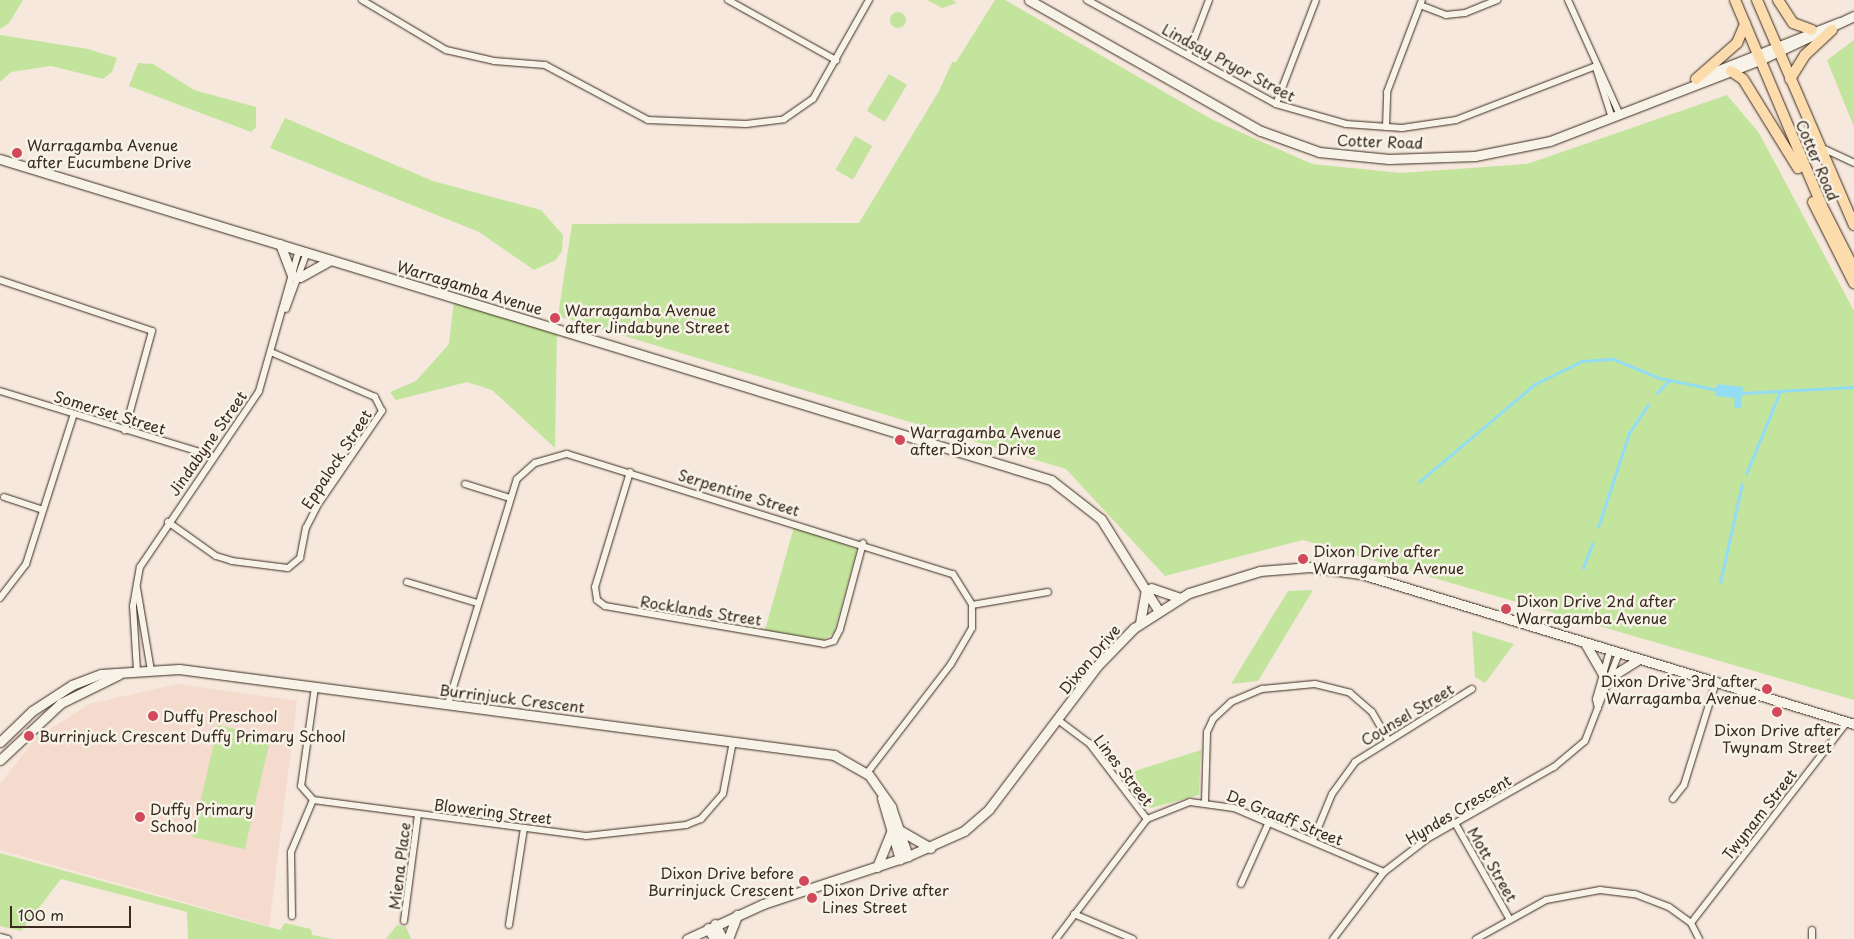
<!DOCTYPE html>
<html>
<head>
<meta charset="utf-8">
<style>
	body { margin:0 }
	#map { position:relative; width:1854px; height:939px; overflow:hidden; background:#f6e8dc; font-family:"Playpen Sans",sans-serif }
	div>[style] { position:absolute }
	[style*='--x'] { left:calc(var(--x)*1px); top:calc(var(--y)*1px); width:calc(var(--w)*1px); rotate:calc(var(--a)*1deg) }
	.built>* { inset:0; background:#f5dace }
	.green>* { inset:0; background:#c3e49d; transform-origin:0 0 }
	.round { border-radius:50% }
	.water>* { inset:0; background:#93ddf4 }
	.stream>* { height:2.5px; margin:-1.25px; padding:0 1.25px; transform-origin:1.25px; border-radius:1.25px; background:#93ddf4 }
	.roads { filter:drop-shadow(0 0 1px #3b2a1e) drop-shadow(0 0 1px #3b2a1e) }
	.street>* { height:6px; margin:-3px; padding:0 3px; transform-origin:3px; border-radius:3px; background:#f7f3e8 }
	.secondary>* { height:9px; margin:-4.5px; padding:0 4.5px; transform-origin:4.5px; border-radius:4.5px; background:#f7f3e8 }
	.primary>* { height:10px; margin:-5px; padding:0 5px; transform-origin:5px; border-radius:5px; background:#fcdcac }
	.dots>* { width:14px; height:14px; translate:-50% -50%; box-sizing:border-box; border:2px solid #f7f3e8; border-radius:50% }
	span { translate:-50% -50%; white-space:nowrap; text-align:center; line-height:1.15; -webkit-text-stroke:5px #f7f3e8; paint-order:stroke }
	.street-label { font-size:15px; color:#3b2a1e }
	.poi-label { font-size:15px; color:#3b2a1e }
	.left { translate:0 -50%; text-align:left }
	.right { translate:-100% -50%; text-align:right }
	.scale { position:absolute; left:10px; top:906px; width:121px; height:22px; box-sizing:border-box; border:2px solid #3b2a1e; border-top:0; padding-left:6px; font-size:15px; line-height:18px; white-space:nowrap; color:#3b2a1e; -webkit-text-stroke:4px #f7f3e8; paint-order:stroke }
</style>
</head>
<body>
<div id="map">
	<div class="built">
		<i style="clip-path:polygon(178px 684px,297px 701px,269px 926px,0 850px,0 784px,35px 739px,89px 704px)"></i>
	</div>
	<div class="green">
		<i style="clip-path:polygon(0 0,23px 0,9px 23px,0 29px)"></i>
		<i style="clip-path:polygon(927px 0,952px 0,957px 3px,942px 8px)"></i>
		<i style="clip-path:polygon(995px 0,1005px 0,1211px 119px,1312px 164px,1401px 173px,1527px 164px,1727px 95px,1759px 133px,1854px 311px,1854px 700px,1303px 540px,1165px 576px,1066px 469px,558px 316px,572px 224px,859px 223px,939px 91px,952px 62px,956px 62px)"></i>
		<i class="round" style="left:890px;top:12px;width:16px;height:16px"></i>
		<i style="clip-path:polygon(0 35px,88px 49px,117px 58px,112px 72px,103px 79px,51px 66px,11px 72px,0 82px)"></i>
		<i style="clip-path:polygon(1854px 40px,1854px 127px,1827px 60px)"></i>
		<i style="clip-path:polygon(138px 63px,153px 64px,194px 90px,256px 107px,256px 127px,251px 132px,129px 86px)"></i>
		<i style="left:889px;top:74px;width:21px;height:43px;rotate:31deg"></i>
		<i style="clip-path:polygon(285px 118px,433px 181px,541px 210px,563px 235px,562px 251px,556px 260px,534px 270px,479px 232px,270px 148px)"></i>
		<i style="left:855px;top:136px;width:20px;height:39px;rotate:30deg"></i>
		<i style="clip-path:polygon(454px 300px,557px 330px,555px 448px,492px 390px,467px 382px,396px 400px,390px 392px,416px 381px,449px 344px)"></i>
		<i style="clip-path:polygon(794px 527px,857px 549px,834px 633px,823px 640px,765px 630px)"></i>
		<i style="clip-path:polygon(1313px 590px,1258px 681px,1231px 684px,1288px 591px)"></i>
		<i style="clip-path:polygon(1472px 631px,1514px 644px,1485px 683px,1475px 677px)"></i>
		<i style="left:218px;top:725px;width:54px;height:115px;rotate:13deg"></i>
		<i style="clip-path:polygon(1201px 750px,1199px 795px,1151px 808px,1142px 805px,1124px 779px,1138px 770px)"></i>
		<i style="clip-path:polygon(0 853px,280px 930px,285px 923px,311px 929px,312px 935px,332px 939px,188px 939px,187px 912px,61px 879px,21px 931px,0 926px)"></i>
		<i style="clip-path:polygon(397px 925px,406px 927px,411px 939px,386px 939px)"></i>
	</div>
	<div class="water">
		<i style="clip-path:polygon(1717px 384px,1743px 387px,1741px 408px,1734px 407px,1735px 398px,1715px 396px)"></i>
	</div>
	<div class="stream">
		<i style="--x:1657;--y:393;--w:18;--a:-47"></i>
		<i style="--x:1741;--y:393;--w:113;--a:-3"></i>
		<i style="--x:1746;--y:474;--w:87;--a:-67.6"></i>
		<i style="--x:1419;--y:482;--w:152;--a:-40.2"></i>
		<i style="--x:1535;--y:384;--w:52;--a:-26.1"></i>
		<i style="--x:1582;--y:361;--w:31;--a:-4"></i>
		<i style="--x:1613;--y:359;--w:51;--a:22"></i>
		<i style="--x:1660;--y:378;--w:59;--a:11.7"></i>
		<i style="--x:1598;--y:527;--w:99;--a:-71.7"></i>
		<i style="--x:1629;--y:433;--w:34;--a:-56"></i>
		<i style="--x:1583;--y:568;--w:26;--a:-69"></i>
		<i style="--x:1720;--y:583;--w:101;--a:-77.5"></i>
	</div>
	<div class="roads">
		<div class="street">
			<i style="--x:362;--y:0;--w:98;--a:30.8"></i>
			<i style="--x:446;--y:50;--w:49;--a:12.9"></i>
			<i style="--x:494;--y:61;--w:51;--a:4.5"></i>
			<i style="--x:545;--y:65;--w:117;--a:28.1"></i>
			<i style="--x:648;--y:120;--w:98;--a:2.3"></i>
			<i style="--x:746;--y:124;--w:38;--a:-7"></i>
			<i style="--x:784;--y:119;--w:35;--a:-35"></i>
			<i style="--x:813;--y:99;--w:114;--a:-60.5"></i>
			<i style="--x:728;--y:0;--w:124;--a:29.1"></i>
			<i style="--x:1087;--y:0;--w:216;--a:28.8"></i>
			<i style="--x:1276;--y:104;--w:73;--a:15.9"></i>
			<i style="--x:1346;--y:124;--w:56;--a:4.1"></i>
			<i style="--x:1402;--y:128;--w:55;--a:-8.4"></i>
			<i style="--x:1456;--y:120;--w:150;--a:-21.1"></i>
			<i style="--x:1568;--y:0;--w:126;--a:65.7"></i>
			<i style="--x:1420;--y:5;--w:28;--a:21"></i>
			<i style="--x:1446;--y:15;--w:19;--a:-6"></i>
			<i style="--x:1465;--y:13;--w:35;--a:-22"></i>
			<i style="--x:1188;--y:55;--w:59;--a:-69.1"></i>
			<i style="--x:1596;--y:68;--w:52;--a:72.3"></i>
			<i style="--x:1276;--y:104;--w:111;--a:-69"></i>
			<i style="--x:1386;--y:127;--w:35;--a:-88"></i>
			<i style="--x:1387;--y:92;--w:98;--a:-69.2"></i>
			<i style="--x:1820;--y:147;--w:38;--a:25"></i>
			<i style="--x:0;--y:280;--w:160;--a:18.5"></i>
			<i style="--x:152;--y:331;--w:103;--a:105.3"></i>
			<i style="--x:286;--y:309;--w:61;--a:-69.8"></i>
			<i style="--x:0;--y:391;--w:223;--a:17"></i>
			<i style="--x:630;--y:472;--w:120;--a:106.9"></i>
			<i style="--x:595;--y:587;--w:13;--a:81"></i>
			<i style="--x:597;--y:600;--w:10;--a:37"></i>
			<i style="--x:605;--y:606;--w:222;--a:9.8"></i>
			<i style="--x:824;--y:644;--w:10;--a:-17"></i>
			<i style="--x:834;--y:641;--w:13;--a:-63"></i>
			<i style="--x:840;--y:629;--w:89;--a:-75"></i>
			<i style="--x:465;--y:484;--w:47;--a:17.3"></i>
			<i style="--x:4;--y:497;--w:41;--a:18.4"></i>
			<i style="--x:168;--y:522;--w:59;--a:35.3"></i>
			<i style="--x:216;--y:556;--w:17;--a:17"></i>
			<i style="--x:232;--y:561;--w:56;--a:7.1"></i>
			<i style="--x:288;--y:568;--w:16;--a:-40"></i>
			<i style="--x:300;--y:558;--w:31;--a:-79"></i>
			<i style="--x:306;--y:528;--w:28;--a:-63"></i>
			<i style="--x:319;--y:503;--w:112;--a:-55.6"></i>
			<i style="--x:382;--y:411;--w:16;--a:-117"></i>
			<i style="--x:375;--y:397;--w:111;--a:-156.7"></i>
			<i style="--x:407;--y:582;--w:73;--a:16.7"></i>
			<i style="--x:137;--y:588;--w:84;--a:80.4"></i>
			<i style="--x:0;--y:598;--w:43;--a:-52.6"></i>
			<i style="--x:26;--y:564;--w:157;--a:-72.3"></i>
			<i style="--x:972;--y:605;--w:77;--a:-9.7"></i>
			<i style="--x:137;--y:671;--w:65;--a:-93.5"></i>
			<i style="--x:133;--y:606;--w:40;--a:-80"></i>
			<i style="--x:140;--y:567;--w:212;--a:-55.9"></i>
			<i style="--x:259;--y:391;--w:147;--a:-74.2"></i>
			<i style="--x:315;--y:687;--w:100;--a:98"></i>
			<i style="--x:301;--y:786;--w:18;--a:49"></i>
			<i style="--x:313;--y:800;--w:275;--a:7.5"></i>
			<i style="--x:586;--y:836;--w:101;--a:-6.3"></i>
			<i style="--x:686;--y:825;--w:16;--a:-22"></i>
			<i style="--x:701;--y:819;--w:33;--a:-49"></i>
			<i style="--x:723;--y:794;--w:54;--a:-79.3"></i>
			<i style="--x:448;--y:704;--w:235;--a:-73"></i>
			<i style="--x:517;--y:479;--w:24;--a:-42"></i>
			<i style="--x:535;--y:463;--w:33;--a:-16"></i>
			<i style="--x:567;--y:454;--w:404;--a:17.3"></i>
			<i style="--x:953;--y:574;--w:36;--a:58"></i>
			<i style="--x:972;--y:605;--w:23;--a:90"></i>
			<i style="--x:972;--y:628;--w:42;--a:120.3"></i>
			<i style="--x:951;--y:664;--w:138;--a:127.6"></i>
			<i style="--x:1598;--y:708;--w:9;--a:-103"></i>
			<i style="--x:1596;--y:699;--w:51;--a:-74.1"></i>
			<i style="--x:1058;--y:720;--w:39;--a:37"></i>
			<i style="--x:1089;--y:743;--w:96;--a:52.7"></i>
			<i style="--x:1673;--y:799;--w:18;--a:-52"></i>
			<i style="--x:1684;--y:785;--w:108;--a:-72.7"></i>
			<i style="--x:1205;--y:801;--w:69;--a:-88.3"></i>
			<i style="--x:1207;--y:732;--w:14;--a:-65"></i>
			<i style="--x:1213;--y:719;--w:25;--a:-43"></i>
			<i style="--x:1231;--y:702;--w:34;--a:-23"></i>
			<i style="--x:1262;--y:689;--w:53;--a:-5.4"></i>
			<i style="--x:1315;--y:684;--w:36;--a:14"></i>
			<i style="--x:1350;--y:693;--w:29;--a:41"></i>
			<i style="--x:1372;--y:712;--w:30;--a:60"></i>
			<i style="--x:1455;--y:823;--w:109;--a:60.4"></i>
			<i style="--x:1313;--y:840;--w:50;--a:-67.6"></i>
			<i style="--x:1332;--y:794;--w:39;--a:-54"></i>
			<i style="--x:1355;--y:762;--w:138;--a:-32"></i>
			<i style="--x:1241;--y:884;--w:68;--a:-65.7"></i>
			<i style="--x:1074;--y:914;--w:64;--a:23"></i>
			<i style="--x:292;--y:916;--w:64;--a:-90.9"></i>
			<i style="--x:291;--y:852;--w:56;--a:-67.1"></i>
			<i style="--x:404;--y:921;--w:108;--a:-82.5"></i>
			<i style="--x:1691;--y:923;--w:254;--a:-52.2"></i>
			<i style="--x:509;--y:925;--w:98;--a:-81.2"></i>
			<i style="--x:0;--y:937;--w:8;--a:14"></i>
			<i style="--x:1056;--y:939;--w:151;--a:-52.8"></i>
			<i style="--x:1147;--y:819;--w:46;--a:-21.6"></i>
			<i style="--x:1190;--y:802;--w:44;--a:7.8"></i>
			<i style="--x:1234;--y:808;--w:163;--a:23.1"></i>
			<i style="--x:1333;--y:939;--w:84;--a:-52.7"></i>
			<i style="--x:1384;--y:872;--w:54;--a:-37.5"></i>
			<i style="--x:1427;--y:839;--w:146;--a:-29.6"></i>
			<i style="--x:1554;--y:767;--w:40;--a:-40"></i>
			<i style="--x:1585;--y:741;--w:94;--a:-68.9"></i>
			<i style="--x:1476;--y:939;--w:80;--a:-29.1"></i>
			<i style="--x:1546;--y:900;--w:55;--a:-10.5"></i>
			<i style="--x:1600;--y:890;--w:35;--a:7"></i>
			<i style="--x:1635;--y:894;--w:36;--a:21"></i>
			<i style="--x:1669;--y:907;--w:27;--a:36"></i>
			<i style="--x:1691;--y:923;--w:18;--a:63"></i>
			<i style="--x:1812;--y:939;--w:9;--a:-90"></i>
		</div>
		<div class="secondary">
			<i style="--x:1029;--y:0;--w:266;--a:29.5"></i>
			<i style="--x:1261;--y:131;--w:62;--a:19.9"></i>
			<i style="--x:1319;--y:152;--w:70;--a:5.7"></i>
			<i style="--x:1389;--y:159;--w:86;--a:-2"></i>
			<i style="--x:1475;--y:156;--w:76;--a:-11.3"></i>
			<i style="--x:1550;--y:141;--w:225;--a:-21.1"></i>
			<i style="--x:1760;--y:60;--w:104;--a:-25.1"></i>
			<i style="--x:1701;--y:77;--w:149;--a:-21.6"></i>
			<i style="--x:0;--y:159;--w:1099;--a:16.98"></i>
			<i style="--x:1051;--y:480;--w:63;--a:38"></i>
			<i style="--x:1101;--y:519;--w:107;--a:57.9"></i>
			<i style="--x:280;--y:244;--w:33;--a:69"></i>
			<i style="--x:300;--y:277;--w:35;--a:-29"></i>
			<i style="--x:1151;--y:588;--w:31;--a:19"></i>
			<i style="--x:1140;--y:623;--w:34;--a:-80"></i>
			<i style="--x:1585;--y:643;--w:36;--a:60"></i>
			<i style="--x:1612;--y:676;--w:32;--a:-32"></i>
			<i style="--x:0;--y:742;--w:45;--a:-44.1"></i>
			<i style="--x:32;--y:711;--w:48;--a:-33"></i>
			<i style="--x:72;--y:685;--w:31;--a:-21"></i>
			<i style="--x:101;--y:674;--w:78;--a:-3.7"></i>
			<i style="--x:179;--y:669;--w:661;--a:7.48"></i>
			<i style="--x:834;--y:755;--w:40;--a:29.7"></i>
			<i style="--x:869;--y:775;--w:39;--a:55"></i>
			<i style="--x:891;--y:807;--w:52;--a:70.9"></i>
			<i style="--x:0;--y:760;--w:83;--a:-43.1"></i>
			<i style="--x:61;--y:703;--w:64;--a:-26.2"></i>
			<i style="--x:882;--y:798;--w:64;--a:73.6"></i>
			<i style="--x:901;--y:831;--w:34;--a:30"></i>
			<i style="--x:877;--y:867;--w:37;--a:-68"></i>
			<i style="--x:715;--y:924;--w:17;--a:62"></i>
			<i style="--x:708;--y:928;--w:13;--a:61"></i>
			<i style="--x:687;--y:939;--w:84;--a:-24.7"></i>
			<i style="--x:763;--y:904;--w:153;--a:-18.3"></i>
			<i style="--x:908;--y:856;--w:61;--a:-24.1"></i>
			<i style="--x:964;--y:831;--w:33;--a:-41"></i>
			<i style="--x:989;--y:809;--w:179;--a:-52.9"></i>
			<i style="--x:1097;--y:666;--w:53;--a:-45.8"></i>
			<i style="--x:1134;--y:628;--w:65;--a:-32.5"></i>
			<i style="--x:1189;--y:593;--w:74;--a:-17.2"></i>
			<i style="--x:1260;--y:571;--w:50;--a:-4.6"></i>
			<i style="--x:1310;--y:567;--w:51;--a:7.8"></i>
			<i style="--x:1361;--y:574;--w:515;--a:16.92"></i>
			<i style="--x:728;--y:939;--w:26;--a:-69"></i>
		</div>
		<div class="primary">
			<i style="--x:1735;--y:0;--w:224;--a:67.1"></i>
			<i style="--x:1822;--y:206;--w:71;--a:63.1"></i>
			<i style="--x:1757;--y:0;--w:245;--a:66.7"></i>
			<i style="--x:1778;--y:0;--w:27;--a:57"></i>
			<i style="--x:1793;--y:23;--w:20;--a:20"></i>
			<i style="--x:1731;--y:71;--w:14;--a:34"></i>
			<i style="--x:1743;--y:79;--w:105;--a:58.3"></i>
			<i style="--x:1696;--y:79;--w:55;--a:-41.3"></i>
			<i style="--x:1737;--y:43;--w:21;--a:-67"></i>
			<i style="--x:1790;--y:79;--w:28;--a:-58"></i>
			<i style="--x:1805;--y:55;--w:37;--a:-43"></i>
			<i style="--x:1813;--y:202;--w:91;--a:63.2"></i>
		</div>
	</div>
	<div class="dots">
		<i style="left:17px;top:153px;background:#d1495b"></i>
		<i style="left:555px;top:318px;background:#d1495b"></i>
		<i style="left:900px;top:440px;background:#d1495b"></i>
		<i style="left:1303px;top:559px;background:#d1495b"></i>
		<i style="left:1506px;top:609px;background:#d1495b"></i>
		<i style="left:1767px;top:689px;background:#d1495b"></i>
		<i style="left:1777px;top:712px;background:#d1495b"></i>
		<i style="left:153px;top:716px;background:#d1495b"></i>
		<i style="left:29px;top:736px;background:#d1495b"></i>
		<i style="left:140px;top:817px;background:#d1495b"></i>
		<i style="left:804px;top:881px;background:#d1495b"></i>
		<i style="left:812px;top:898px;background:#d1495b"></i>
	</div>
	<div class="street-label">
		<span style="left:1229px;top:62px;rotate:28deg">Lindsay Pryor Street</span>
		<span style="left:1380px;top:141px;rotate:2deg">Cotter Road</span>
		<span style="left:1818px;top:160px;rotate:67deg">Cotter Road</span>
		<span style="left:470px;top:287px;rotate:17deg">Warragamba Avenue</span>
		<span style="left:110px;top:412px;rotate:17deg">Somerset Street</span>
		<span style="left:207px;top:443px;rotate:-55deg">Jindabyne Street</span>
		<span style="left:336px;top:459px;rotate:-57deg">Eppalock Street</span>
		<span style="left:739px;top:492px;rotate:17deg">Serpentine Street</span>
		<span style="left:701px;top:610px;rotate:9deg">Rocklands Street</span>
		<span style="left:1089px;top:659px;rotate:-50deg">Dixon Drive</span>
		<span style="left:512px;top:698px;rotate:7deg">Burrinjuck Crescent</span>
		<span style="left:1407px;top:714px;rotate:-31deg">Counsel Street</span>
		<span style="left:1124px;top:770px;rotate:52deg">Lines Street</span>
		<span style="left:1458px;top:809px;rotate:-31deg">Hyndes Crescent</span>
		<span style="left:493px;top:811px;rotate:7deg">Blowering Street</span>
		<span style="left:1759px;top:814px;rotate:-52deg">Twynam Street</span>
		<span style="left:1285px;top:817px;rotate:22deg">De Graaff Street</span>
		<span style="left:1493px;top:864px;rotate:60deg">Mott Street</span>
		<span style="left:399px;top:866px;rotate:-83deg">Miena Place</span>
	</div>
	<div class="poi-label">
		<span class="left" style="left:27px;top:153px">Warragamba Avenue<br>after Eucumbene Drive</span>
		<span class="left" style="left:565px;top:318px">Warragamba Avenue<br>after Jindabyne Street</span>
		<span class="left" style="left:910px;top:440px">Warragamba Avenue<br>after Dixon Drive</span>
		<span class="left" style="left:1313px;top:559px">Dixon Drive after<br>Warragamba Avenue</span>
		<span class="left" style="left:1516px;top:609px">Dixon Drive 2nd after<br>Warragamba Avenue</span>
		<span class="right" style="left:1757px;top:689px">Dixon Drive 3rd after<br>Warragamba Avenue</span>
		<span class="left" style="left:163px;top:716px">Duffy Preschool</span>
		<span style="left:1777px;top:738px">Dixon Drive after<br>Twynam Street</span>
		<span class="left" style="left:39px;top:736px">Burrinjuck Crescent Duffy Primary School</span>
		<span class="left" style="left:150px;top:817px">Duffy Primary<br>School</span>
		<span class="right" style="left:794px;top:881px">Dixon Drive before<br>Burrinjuck Crescent</span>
		<span class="left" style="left:822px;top:898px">Dixon Drive after<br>Lines Street</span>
	</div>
	<div class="scale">100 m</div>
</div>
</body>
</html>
